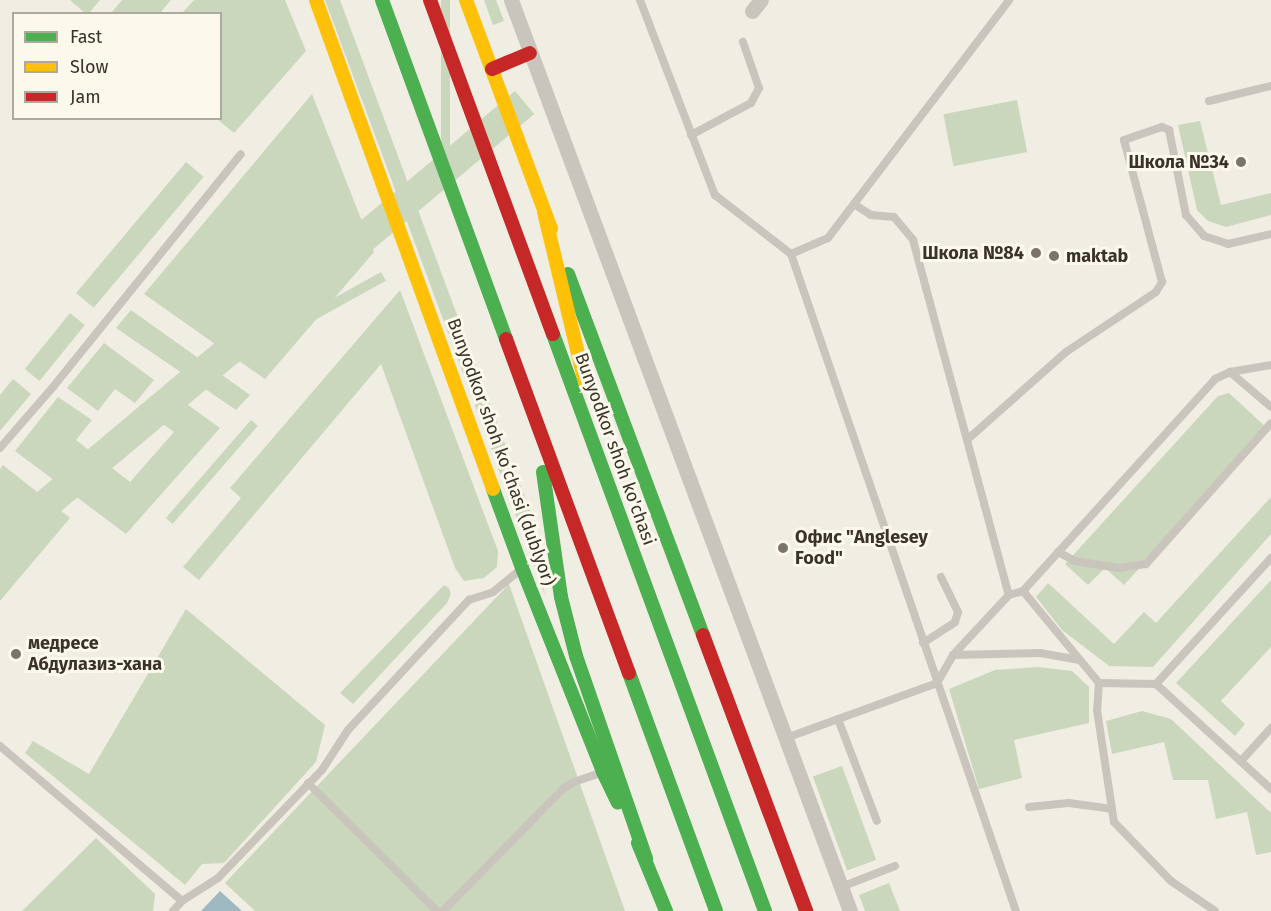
<!DOCTYPE html>
<html>
<head>
<meta charset="utf-8">
<style>
	body { margin:0 }
	#map { position:relative; width:1271px; height:911px; overflow:hidden; background:#f0ede3; font-family:"Fira Sans",sans-serif }
	div>[style] { position:absolute }
	[style*='--x'] { left:calc(var(--x)*1px); top:calc(var(--y)*1px); width:calc(var(--w)*1px); rotate:calc(var(--a)*1deg) }
	.green>* { inset:0; background:#cbd7bc; transform-origin:0 0 }
	.water>* { inset:0; background:#9eb9c2 }
	.lane>* { height:8px; margin:-4px; padding:0 4px; transform-origin:4px; border-radius:4px; background:#c9c5bc }
	.street>* { height:15px; margin:-7.5px; padding:0 7.5px; transform-origin:7.5px; border-radius:7.5px; background:#c9c5bc }
	.fast>* { height:14px; margin:-7px; padding:0 7px; transform-origin:7px; border-radius:7px; background:#4caf50 }
	.slow>* { height:14px; margin:-7px; padding:0 7px; transform-origin:7px; border-radius:7px; background:#ffc107 }
	.jam>* { height:14px; margin:-7px; padding:0 7px; transform-origin:7px; border-radius:7px; background:#c62828 }
	.dots>* { width:16px; height:16px; translate:-50% -50%; box-sizing:border-box; border:3px solid #fbf8ec; border-radius:50% }
	span { translate:-50% -50%; white-space:nowrap; text-align:center; line-height:1.15; -webkit-text-stroke:6px #fbf8ec; paint-order:stroke }
	.poi-label { font-size:18px; color:#3b3329; font-weight:700 }
	.right { translate:-100% -50%; text-align:right }
	.left { translate:0 -50%; text-align:left }
	.street-label { font-size:18px; color:#3b3329 }
	.legend { position:absolute; left:12px; top:12px; width:210px; height:108px; box-sizing:border-box; background:#fbf8ec; border:2px solid #aea99e; margin:0; padding:8px 10px; list-style:none; font-size:18px; color:#3b3329 }
	.legend li { display:flex; align-items:center; gap:12px; height:30px }
	.legend b { width:30px; border:2px solid #aea99e }
</style>
</head>
<body>
<div id="map">
	<div class="green">
		<i style="clip-path:polygon(70px 0,100px 0,89px 13px,86px 14px)"></i>
		<i style="clip-path:polygon(122px 0,171px 0,160px 13px,111px 13px)"></i>
		<i style="clip-path:polygon(194px 0,285px 0,306px 51px,234px 133px,217px 119px,220px 118px,220px 14px,182px 13px)"></i>
		<i style="clip-path:polygon(325px 0,340px 0,531px 514px,545px 595px)"></i>
		<i style="left:441px;top:0;width:9px;height:170px"></i>
		<i style="clip-path:polygon(484px 0,496px 0,504px 21px,493px 25px)"></i>
		<i style="left:515px;top:91px;width:30px;height:876px;rotate:50deg"></i>
		<i style="clip-path:polygon(312px 94px,374px 252px,265px 379px,144px 294px)"></i>
		<i style="left:1017px;top:100px;width:53px;height:75px;rotate:79deg"></i>
		<i style="clip-path:polygon(1200px 121px,1221px 205px,1271px 193px,1271px 215px,1226px 227px,1208px 221px,1197px 210px,1178px 125px)"></i>
		<i style="left:186px;top:162px;width:23px;height:171px;rotate:40deg"></i>
		<i style="left:381px;top:272px;width:10px;height:181px;rotate:61deg"></i>
		<i style="clip-path:polygon(400px 290px,498px 551px,497px 567px,484px 578px,464px 581px,455px 568px,381px 364px,199px 580px,183px 567px,241px 498px,230px 488px)"></i>
		<i style="clip-path:polygon(131px 310px,250px 395px,236px 410px,116px 328px)"></i>
		<i style="left:70px;top:313px;width:19px;height:72px;rotate:39deg"></i>
		<i style="clip-path:polygon(104px 343px,154px 380px,135px 403px,115px 389px,98px 411px,67px 388px)"></i>
		<i style="clip-path:polygon(13px 379px,31px 394px,0 431px,0 395px)"></i>
		<i style="clip-path:polygon(163px 387px,220px 428px,126px 534px,15px 451px,58px 397px,92px 420px,76px 440px,130px 482px,174px 432px,143px 410px)"></i>
		<i style="clip-path:polygon(1229px 393px,1268px 429px,1124px 585px,1105px 568px,1088px 585px,1065px 564px,1218px 396px)"></i>
		<i style="left:251px;top:420px;width:9px;height:130px;rotate:41deg"></i>
		<i style="clip-path:polygon(3px 465px,70px 518px,0 601px,0 469px)"></i>
		<i style="clip-path:polygon(1271px 497px,1271px 534px,1153px 667px,1109px 666px,1062px 630px,1036px 597px,1048px 583px,1114px 644px,1144px 612px,1156px 623px)"></i>
		<i style="clip-path:polygon(1271px 580px,1271px 647px,1221px 701px,1245px 724px,1235px 736px,1176px 683px)"></i>
		<i style="clip-path:polygon(509px 584px,625px 911px,255px 911px,225px 883px)"></i>
		<i style="clip-path:polygon(444px 585px,449px 588px,451px 594px,447px 603px,353px 704px,340px 693px)"></i>
		<i style="clip-path:polygon(186px 609px,325px 725px,316px 762px,224px 863px,202px 864px,185px 885px,25px 753px,33px 741px,89px 774px)"></i>
		<i style="clip-path:polygon(1038px 667px,1072px 671px,1089px 687px,1089px 723px,1014px 740px,1022px 778px,979px 789px,949px 689px,995px 670px)"></i>
		<i style="clip-path:polygon(1142px 711px,1171px 719px,1271px 813px,1271px 852px,1256px 855px,1247px 812px,1216px 819px,1208px 780px,1173px 780px,1164px 742px,1112px 754px,1106px 721px)"></i>
		<i style="left:842px;top:766px;width:100px;height:31px;rotate:70deg"></i>
		<i style="clip-path:polygon(96px 838px,155px 894px,153px 911px,22px 911px)"></i>
		<i style="clip-path:polygon(889px 883px,900px 911px,865px 911px,859px 895px)"></i>
	</div>
	<div class="water">
		<i style="clip-path:polygon(220px 891px,242px 911px,201px 911px)"></i>
	</div>
	<div class="lane">
		<i style="--x:640;--y:0;--w:209;--a:69"></i>
		<i style="--x:715;--y:195;--w:96;--a:37.8"></i>
		<i style="--x:791;--y:254;--w:694;--a:71.1"></i>
		<i style="--x:1209;--y:101;--w:64;--a:-13.6"></i>
		<i style="--x:691;--y:135;--w:68;--a:-28.1"></i>
		<i style="--x:751;--y:103;--w:17;--a:-62"></i>
		<i style="--x:759;--y:88;--w:49;--a:-109.2"></i>
		<i style="--x:854;--y:204;--w:20;--a:33"></i>
		<i style="--x:871;--y:215;--w:23;--a:5"></i>
		<i style="--x:894;--y:217;--w:30;--a:50"></i>
		<i style="--x:913;--y:240;--w:368;--a:74.9"></i>
		<i style="--x:791;--y:254;--w:40;--a:-23.4"></i>
		<i style="--x:828;--y:238;--w:299;--a:-52.7"></i>
		<i style="--x:1230;--y:372;--w:54;--a:40.5"></i>
		<i style="--x:968;--y:439;--w:131;--a:-41.6"></i>
		<i style="--x:1066;--y:352;--w:108;--a:-33.7"></i>
		<i style="--x:1156;--y:292;--w:12;--a:-59"></i>
		<i style="--x:1162;--y:282;--w:147;--a:-105"></i>
		<i style="--x:1124;--y:140;--w:40;--a:-18.9"></i>
		<i style="--x:1162;--y:127;--w:8;--a:23"></i>
		<i style="--x:1169;--y:130;--w:87;--a:78.7"></i>
		<i style="--x:1186;--y:215;--w:28;--a:49"></i>
		<i style="--x:1204;--y:236;--w:25;--a:18"></i>
		<i style="--x:1228;--y:244;--w:44;--a:-13.1"></i>
		<i style="--x:0;--y:448;--w:81;--a:-49"></i>
		<i style="--x:53;--y:387;--w:299;--a:-51.1"></i>
		<i style="--x:1058;--y:552;--w:19;--a:28"></i>
		<i style="--x:1075;--y:561;--w:44;--a:9.2"></i>
		<i style="--x:1118;--y:568;--w:28;--a:-8"></i>
		<i style="--x:1146;--y:564;--w:188;--a:-48.4"></i>
		<i style="--x:1023;--y:591;--w:119;--a:50.4"></i>
		<i style="--x:1099;--y:683;--w:57;--a:1"></i>
		<i style="--x:1156;--y:684;--w:156;--a:42.4"></i>
		<i style="--x:923;--y:643;--w:38;--a:-33"></i>
		<i style="--x:955;--y:622;--w:10;--a:-73"></i>
		<i style="--x:958;--y:612;--w:39;--a:-116"></i>
		<i style="--x:953;--y:655;--w:82;--a:-47"></i>
		<i style="--x:1009;--y:595;--w:15;--a:-16"></i>
		<i style="--x:1023;--y:591;--w:286;--a:-47.8"></i>
		<i style="--x:1215;--y:379;--w:17;--a:-25"></i>
		<i style="--x:1230;--y:372;--w:42;--a:-9.7"></i>
		<i style="--x:1099;--y:683;--w:27;--a:94"></i>
		<i style="--x:1097;--y:710;--w:113;--a:81.4"></i>
		<i style="--x:1114;--y:822;--w:82;--a:46"></i>
		<i style="--x:1171;--y:881;--w:53;--a:34.3"></i>
		<i style="--x:1156;--y:684;--w:171;--a:-47.6"></i>
		<i style="--x:838;--y:719;--w:109;--a:69.1"></i>
		<i style="--x:786;--y:738;--w:161;--a:-20"></i>
		<i style="--x:937;--y:683;--w:32;--a:-60"></i>
		<i style="--x:953;--y:655;--w:87;--a:-1.3"></i>
		<i style="--x:1040;--y:653;--w:39;--a:10"></i>
		<i style="--x:0;--y:746;--w:239;--a:40.4"></i>
		<i style="--x:1241;--y:761;--w:45;--a:-47.7"></i>
		<i style="--x:308;--y:783;--w:182;--a:44.8"></i>
		<i style="--x:1029;--y:807;--w:40;--a:-5.7"></i>
		<i style="--x:1069;--y:803;--w:43;--a:7.9"></i>
		<i style="--x:841;--y:887;--w:58;--a:-21.3"></i>
		<i style="--x:173;--y:911;--w:13;--a:-48"></i>
		<i style="--x:182;--y:901;--w:43;--a:-32.6"></i>
		<i style="--x:218;--y:878;--w:150;--a:-46.1"></i>
		<i style="--x:322;--y:770;--w:48;--a:-57"></i>
		<i style="--x:348;--y:730;--w:178;--a:-47.1"></i>
		<i style="--x:469;--y:600;--w:25;--a:-18"></i>
		<i style="--x:493;--y:592;--w:33;--a:-39"></i>
		<i style="--x:443;--y:911;--w:171;--a:-45.5"></i>
		<i style="--x:563;--y:789;--w:13;--a:-32"></i>
		<i style="--x:574;--y:782;--w:28;--a:-19"></i>
	</div>
	<div class="street">
		<i style="--x:511;--y:0;--w:972;--a:69.59"></i>
		<i style="--x:752;--y:11;--w:14;--a:-51"></i>
	</div>
	<div class="fast">
		<i style="--x:382;--y:0;--w:361;--a:69.9"></i>
		<i style="--x:568;--y:274;--w:385;--a:69.5"></i>
		<i style="--x:553;--y:334;--w:615;--a:69.83"></i>
		<i style="--x:543;--y:472;--w:126;--a:81.8"></i>
		<i style="--x:561;--y:597;--w:61;--a:75.7"></i>
		<i style="--x:576;--y:656;--w:214;--a:70.9"></i>
		<i style="--x:493;--y:489;--w:84;--a:69.8"></i>
		<i style="--x:522;--y:568;--w:219;--a:68.3"></i>
		<i style="--x:603;--y:772;--w:34;--a:64"></i>
		<i style="--x:629;--y:673;--w:253;--a:69.9"></i>
		<i style="--x:638;--y:843;--w:74;--a:67.6"></i>
	</div>
	<div class="slow">
		<i style="--x:316;--y:0;--w:520;--a:70.1"></i>
		<i style="--x:466;--y:0;--w:244;--a:69.6"></i>
		<i style="--x:544;--y:212;--w:176;--a:76.5"></i>
	</div>
	<div class="jam">
		<i style="--x:430;--y:0;--w:356;--a:69.8"></i>
		<i style="--x:492;--y:69;--w:41;--a:-22.8"></i>
		<i style="--x:506;--y:339;--w:356;--a:69.8"></i>
		<i style="--x:703;--y:635;--w:295;--a:69.5"></i>
	</div>
	<div class="dots">
		<i style="left:1241px;top:162px;background:#7a746a"></i>
		<i style="left:1036px;top:253px;background:#7a746a"></i>
		<i style="left:1054px;top:256px;background:#7a746a"></i>
		<i style="left:783px;top:548px;background:#7a746a"></i>
		<i style="left:16px;top:654px;background:#7a746a"></i>
	</div>
	<div class="poi-label">
		<span class="right" style="left:1229px;top:162px">Школа №34</span>
		<span class="right" style="left:1024px;top:253px">Школа №84</span>
		<span class="left" style="left:1066px;top:256px">maktab</span>
		<span class="left" style="left:795px;top:548px">Офис "Anglesey<br>Food"</span>
		<span class="left" style="left:28px;top:654px">медресе<br>Абдулазиз-хана</span>
	</div>
	<div class="street-label">
		<span style="left:615px;top:449px;rotate:70deg">Bunyodkor shoh ko'chasi</span>
		<span style="left:501px;top:452px;rotate:70deg">Bunyodkor shoh koʻchasi (dublyor)</span>
	</div>
	<ul class="legend">
	<li><b style="height:8px;background:#4caf50"></b>Fast</li>
	<li><b style="height:8px;background:#ffc107"></b>Slow</li>
	<li><b style="height:8px;background:#c62828"></b>Jam</li>
	</ul>
</div>
</body>
</html>
